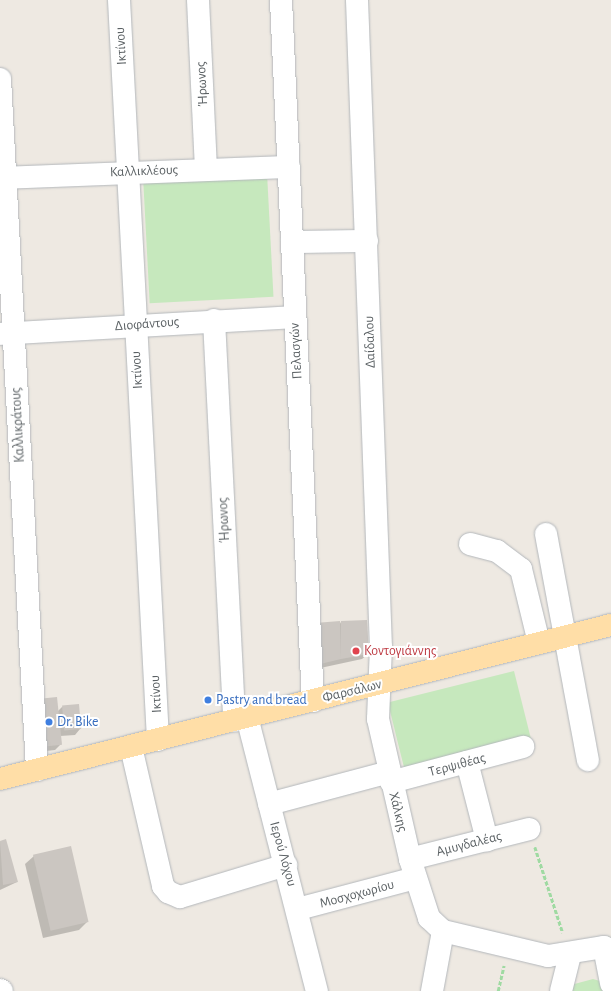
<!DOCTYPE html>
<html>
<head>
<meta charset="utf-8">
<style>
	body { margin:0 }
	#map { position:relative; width:611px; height:991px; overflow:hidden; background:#eee9e2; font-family:"Alegreya Sans",sans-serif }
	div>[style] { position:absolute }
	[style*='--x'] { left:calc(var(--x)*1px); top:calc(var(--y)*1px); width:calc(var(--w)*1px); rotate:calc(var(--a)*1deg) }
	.green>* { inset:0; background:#c6e8bd; transform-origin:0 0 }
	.shadow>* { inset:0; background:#0003 }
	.building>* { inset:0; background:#cbc6c1; transform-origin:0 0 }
	.path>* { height:2.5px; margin-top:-1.25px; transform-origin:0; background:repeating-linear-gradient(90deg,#9fdaa2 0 4px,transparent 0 6px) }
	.roads { filter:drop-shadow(0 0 1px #b3b7bb) drop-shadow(0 0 1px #b3b7bb) }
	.minor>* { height:22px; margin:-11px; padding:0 11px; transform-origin:11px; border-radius:11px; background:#fff }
	.major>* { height:22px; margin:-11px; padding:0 11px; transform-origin:11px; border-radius:11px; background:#ffdea7 }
	.dots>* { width:11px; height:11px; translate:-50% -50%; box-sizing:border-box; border:2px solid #fff; border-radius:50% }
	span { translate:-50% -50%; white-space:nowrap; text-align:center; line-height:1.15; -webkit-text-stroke:4px #fff; paint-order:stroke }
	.street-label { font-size:14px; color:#5b6164 }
	.health-label { font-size:14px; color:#be3a42 }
	.left { translate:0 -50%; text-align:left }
	.shop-label { font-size:14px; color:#366cbe }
</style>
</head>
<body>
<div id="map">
	<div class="green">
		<i style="left:267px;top:173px;width:124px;height:124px;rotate:87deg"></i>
		<i style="left:514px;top:671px;width:73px;height:130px;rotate:76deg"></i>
		<i style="clip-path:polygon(593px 979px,600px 981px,603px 991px,566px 991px,567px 986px)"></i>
	</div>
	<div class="shadow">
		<i style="clip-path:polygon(341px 622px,368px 654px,362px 659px,311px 670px)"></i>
		<i style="clip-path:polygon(78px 705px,80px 729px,75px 735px,60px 736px,61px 744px,55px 750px,37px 752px,58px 711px,62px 707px)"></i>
		<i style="clip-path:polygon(5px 841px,17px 882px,0 890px,0 842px)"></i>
		<i style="clip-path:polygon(34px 856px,87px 922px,79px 930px,43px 938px,25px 864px)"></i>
	</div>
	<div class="building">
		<i style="clip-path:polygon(367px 620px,369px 654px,341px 659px,341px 621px)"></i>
		<i style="clip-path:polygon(340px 621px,341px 659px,316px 665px,315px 623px)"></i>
		<i style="left:57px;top:697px;width:48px;height:20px;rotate:84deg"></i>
		<i style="left:79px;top:704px;width:25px;height:17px;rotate:85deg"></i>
		<i style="clip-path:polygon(6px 839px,18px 882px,3px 885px,0 841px)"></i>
		<i style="left:71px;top:846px;width:78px;height:39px;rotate:77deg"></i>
	</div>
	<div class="path">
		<i style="--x:535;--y:847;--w:90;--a:72"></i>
		<i style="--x:498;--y:991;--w:26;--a:-77"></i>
	</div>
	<div class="roads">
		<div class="minor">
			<i style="--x:119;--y:0;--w:741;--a:86.98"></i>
			<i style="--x:198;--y:0;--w:168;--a:87.3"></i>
			<i style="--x:281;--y:0;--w:702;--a:87.39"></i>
			<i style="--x:357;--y:0;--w:647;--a:87.88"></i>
			<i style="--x:381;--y:647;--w:72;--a:92.4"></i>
			<i style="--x:378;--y:719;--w:144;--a:77.1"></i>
			<i style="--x:410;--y:859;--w:62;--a:72.1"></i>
			<i style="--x:429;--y:918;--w:19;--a:43"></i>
			<i style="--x:443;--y:931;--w:108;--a:13.4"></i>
			<i style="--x:548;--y:956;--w:57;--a:-9.1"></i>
			<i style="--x:604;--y:947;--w:37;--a:79"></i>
			<i style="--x:0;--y:79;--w:692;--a:86.93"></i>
			<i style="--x:0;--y:178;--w:289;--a:-2.2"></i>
			<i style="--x:292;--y:242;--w:75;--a:-0.8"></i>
			<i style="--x:214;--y:320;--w:401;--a:87.1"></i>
			<i style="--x:0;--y:334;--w:294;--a:-3.3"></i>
			<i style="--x:546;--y:534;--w:230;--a:79.5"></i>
			<i style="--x:470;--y:544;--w:28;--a:15"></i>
			<i style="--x:497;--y:551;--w:30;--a:37"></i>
			<i style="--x:521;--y:569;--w:76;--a:76.3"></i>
			<i style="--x:247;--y:717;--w:283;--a:75.7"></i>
			<i style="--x:131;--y:747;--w:143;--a:77"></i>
			<i style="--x:163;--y:886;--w:8;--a:50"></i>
			<i style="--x:168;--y:892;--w:13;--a:23"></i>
			<i style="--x:180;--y:897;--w:111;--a:-16.8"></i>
			<i style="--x:467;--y:762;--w:81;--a:75.6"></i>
			<i style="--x:391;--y:782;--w:137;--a:-14.9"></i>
			<i style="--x:269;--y:804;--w:124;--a:-14.9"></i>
			<i style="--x:410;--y:859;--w:123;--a:-14.1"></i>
			<i style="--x:298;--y:909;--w:121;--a:-14.8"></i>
			<i style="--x:0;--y:990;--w:2;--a:27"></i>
			<i style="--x:432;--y:991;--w:61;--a:-79.6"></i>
			<i style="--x:561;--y:991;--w:38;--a:-76"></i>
		</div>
		<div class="major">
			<i style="--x:0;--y:779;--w:630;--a:-14.15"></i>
		</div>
	</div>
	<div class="dots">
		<i style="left:356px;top:651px;background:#e0444e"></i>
		<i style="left:208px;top:700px;background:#3f7fe0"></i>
		<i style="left:49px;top:722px;background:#3f7fe0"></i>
	</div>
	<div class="street-label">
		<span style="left:121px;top:46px;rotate:-93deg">Ικτίνου</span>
		<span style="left:202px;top:84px;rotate:-93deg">Ήρωνος</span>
		<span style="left:144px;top:171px;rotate:-2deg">Καλλικλέους</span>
		<span style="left:147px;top:324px;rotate:-4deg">Διοφάντους</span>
		<span style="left:370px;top:342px;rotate:-92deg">Δαίδαλου</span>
		<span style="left:296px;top:351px;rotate:-93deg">Πελασγών</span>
		<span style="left:137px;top:370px;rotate:-93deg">Ικτίνου</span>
		<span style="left:18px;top:425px;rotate:-93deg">Καλλικράτους</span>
		<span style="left:224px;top:520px;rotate:-93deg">Ήρωνος</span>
		<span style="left:352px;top:691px;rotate:-14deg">Φαρσάλων</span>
		<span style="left:156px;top:694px;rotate:-93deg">Ικτίνου</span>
		<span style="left:457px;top:765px;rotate:-15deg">Τερψιθέας</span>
		<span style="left:398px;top:812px;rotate:76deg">Χάλκης</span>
		<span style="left:469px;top:844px;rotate:-14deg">Αμυγδαλέας</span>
		<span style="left:283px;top:854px;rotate:74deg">Ιερού Λόχου</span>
		<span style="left:357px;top:894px;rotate:-15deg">Μοσχοχωρίου</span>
	</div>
	<div class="health-label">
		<span class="left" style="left:364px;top:651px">Κοντογιάννης</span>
	</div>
	<div class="shop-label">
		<span class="left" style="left:216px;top:700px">Pastry and bread</span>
		<span class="left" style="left:57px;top:722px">Dr. Bike</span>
	</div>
</div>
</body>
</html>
